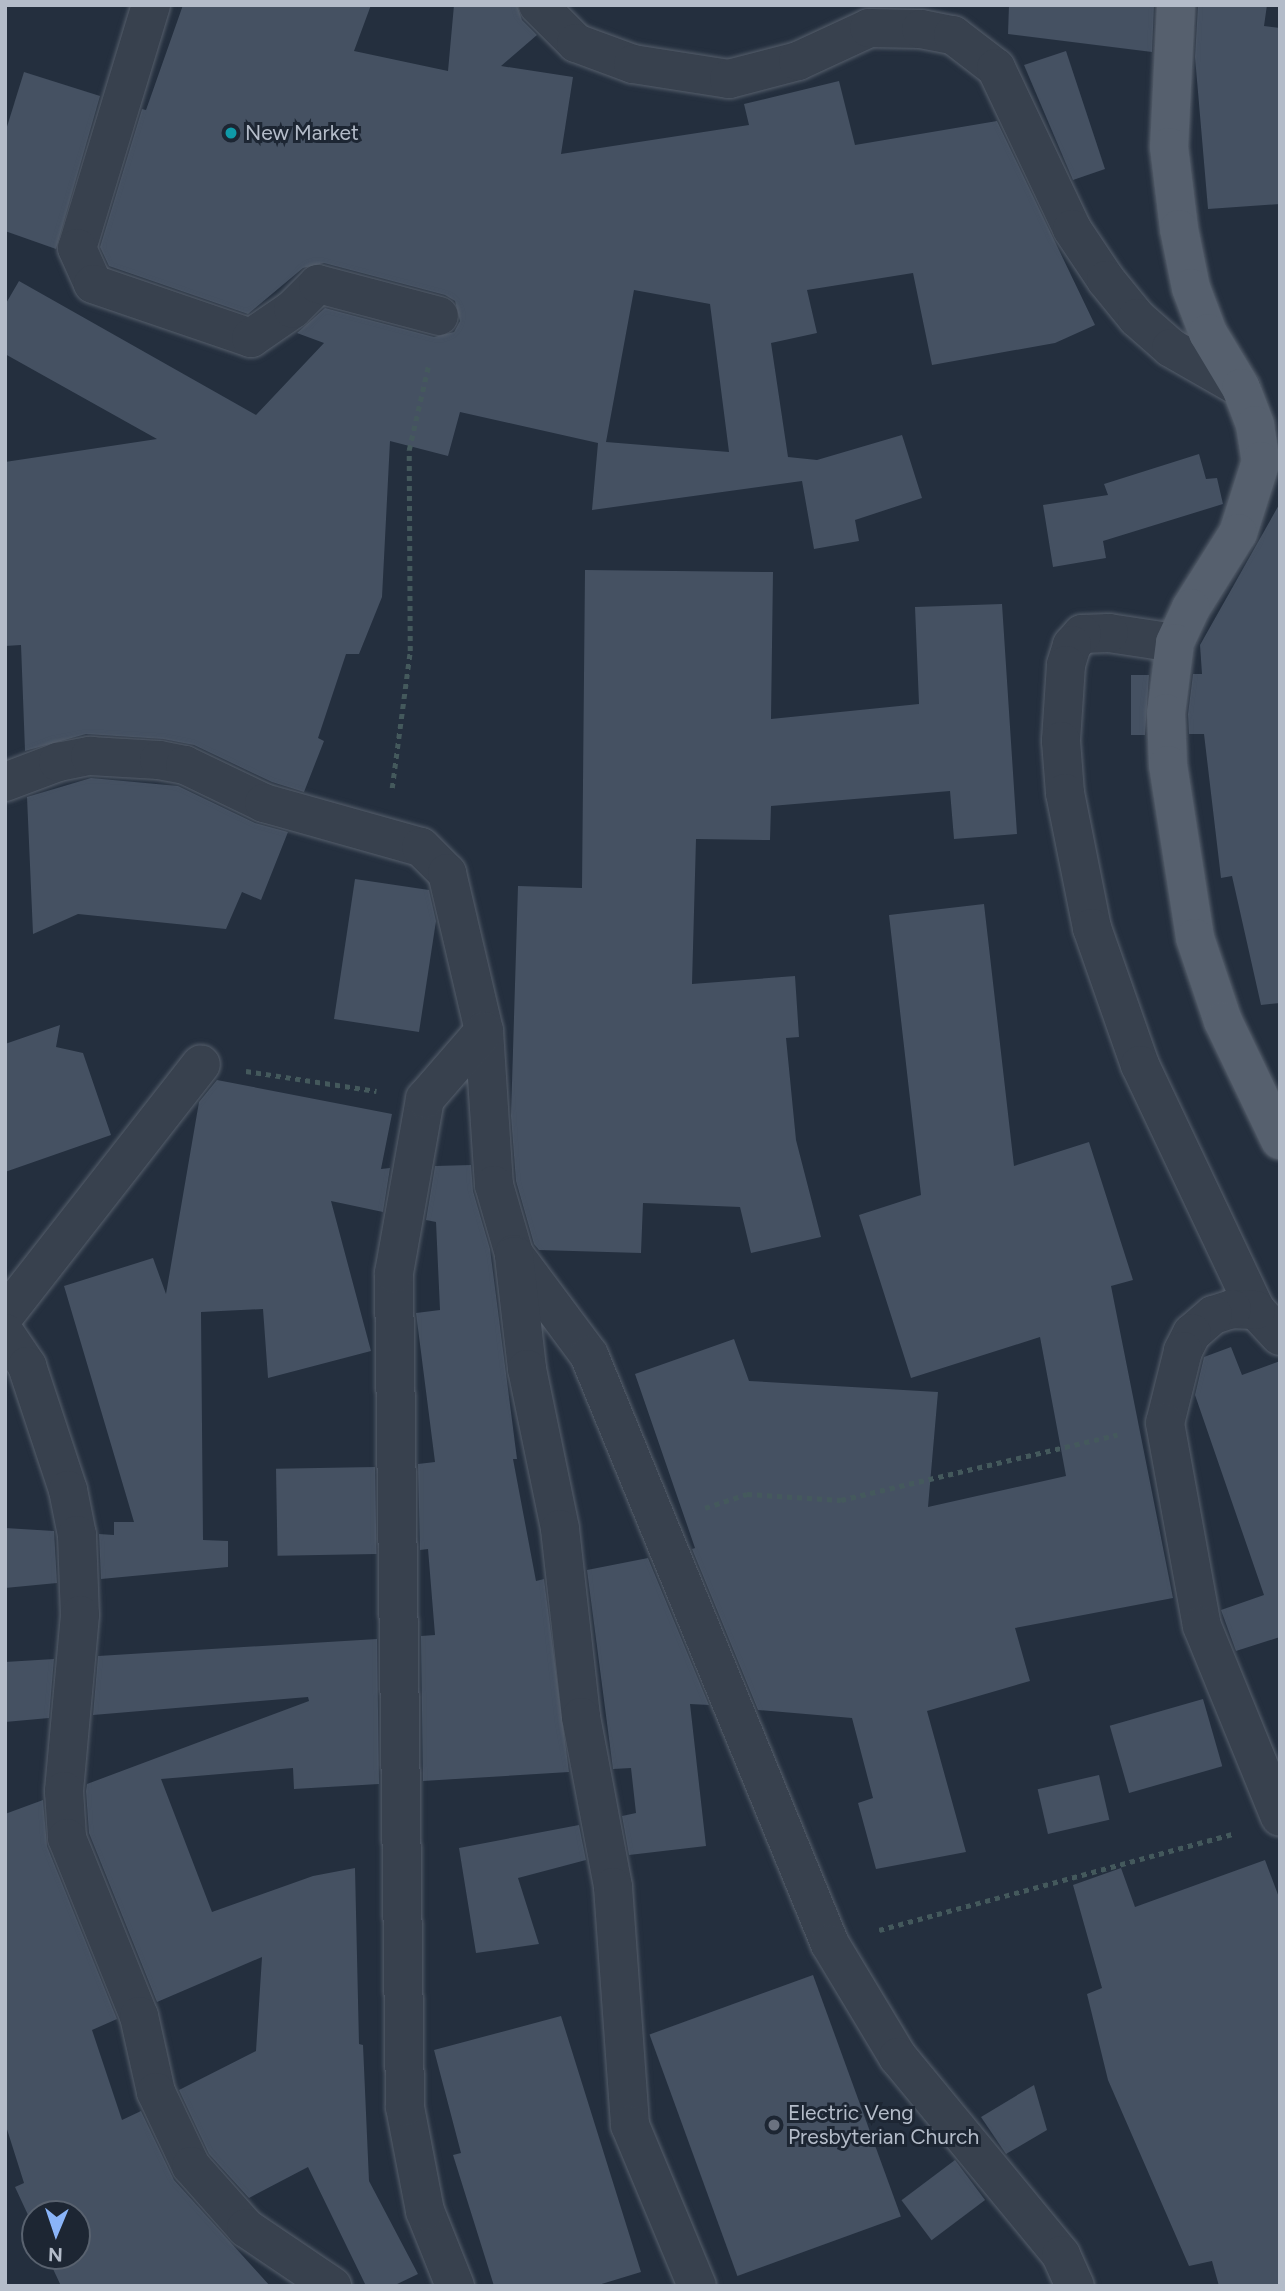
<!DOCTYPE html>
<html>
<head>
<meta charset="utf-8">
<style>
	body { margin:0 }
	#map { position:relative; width:1285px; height:2291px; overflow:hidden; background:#242f3e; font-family:Figtree,sans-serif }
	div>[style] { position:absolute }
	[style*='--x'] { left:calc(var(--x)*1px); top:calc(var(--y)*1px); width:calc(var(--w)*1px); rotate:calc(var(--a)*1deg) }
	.building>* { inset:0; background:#455162; transform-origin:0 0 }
	.path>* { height:4.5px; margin-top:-2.25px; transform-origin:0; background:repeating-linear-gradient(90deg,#44595c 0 5px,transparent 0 10px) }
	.roads { filter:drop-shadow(0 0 2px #565f6c) drop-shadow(0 0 2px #565f6c) }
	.minor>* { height:38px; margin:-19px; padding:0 19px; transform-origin:19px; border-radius:19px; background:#38414e }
	.major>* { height:38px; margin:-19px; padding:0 19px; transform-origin:19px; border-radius:19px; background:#56606e }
	.dots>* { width:19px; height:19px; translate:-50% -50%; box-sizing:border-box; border:4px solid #1d2633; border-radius:50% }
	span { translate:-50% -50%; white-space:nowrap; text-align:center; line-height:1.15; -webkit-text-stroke:6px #1d2633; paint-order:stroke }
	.poi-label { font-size:21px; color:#b4bcc9 }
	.left { translate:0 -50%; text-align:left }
	.frame { position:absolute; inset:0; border:7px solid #b4bcc9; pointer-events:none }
	.north { position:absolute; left:21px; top:2200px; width:70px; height:70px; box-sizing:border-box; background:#1d2633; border:2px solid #59626f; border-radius:50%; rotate:182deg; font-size:19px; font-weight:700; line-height:28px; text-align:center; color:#b4bcc9 }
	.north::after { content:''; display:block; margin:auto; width:24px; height:32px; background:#8ab4f8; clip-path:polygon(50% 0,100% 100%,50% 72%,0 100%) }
</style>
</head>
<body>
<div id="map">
	<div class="building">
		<i style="clip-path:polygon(evenodd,183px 5px,371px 5px,354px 51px,448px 71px,454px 5px,517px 5px,522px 20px,537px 35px,501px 66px,573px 77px,561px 154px,749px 125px,744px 104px,839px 81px,855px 145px,997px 121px,1095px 325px,1055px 343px,932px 365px,913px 273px,807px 290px,817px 333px,771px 343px,788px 457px,817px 460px,902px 435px,922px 498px,855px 520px,859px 541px,814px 549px,802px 481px,592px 510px,598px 443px,460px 412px,448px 456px,390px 441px,382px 597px,359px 654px,346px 654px,318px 738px,324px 741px,304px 792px,272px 782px,194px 745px,163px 739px,86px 734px,25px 751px,21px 645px,5px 646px,5px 462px,157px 439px,5px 354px,5px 305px,19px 281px,256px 415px,324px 343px,297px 333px,325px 308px,434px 337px,454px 332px,460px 321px,455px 301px,445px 295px,324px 263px,303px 268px,248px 314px,109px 266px,100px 247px,142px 109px,146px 110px,183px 5px,634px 290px,710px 304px,729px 452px,606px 442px,634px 290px)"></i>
		<i style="clip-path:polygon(1009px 5px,1154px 5px,1152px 52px,1008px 34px)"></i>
		<i style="clip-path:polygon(1198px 5px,1267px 5px,1264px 26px,1280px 28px,1280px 204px,1208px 209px,1195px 57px)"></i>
		<i style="clip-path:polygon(1066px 51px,1105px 169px,1073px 180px,1024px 65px)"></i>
		<i style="clip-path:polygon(24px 72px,100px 96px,56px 249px,5px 231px,5px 133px)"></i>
		<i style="clip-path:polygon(1199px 454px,1206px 479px,1217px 478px,1223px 504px,1103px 541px,1106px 558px,1053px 567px,1043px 505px,1108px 495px,1104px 484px)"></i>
		<i style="clip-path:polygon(1280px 503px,1280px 1003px,1261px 1005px,1232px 876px,1221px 878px,1204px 734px,1189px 734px,1188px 714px,1193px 674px,1202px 674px,1200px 645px)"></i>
		<i style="clip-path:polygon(585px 570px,773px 572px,771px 719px,919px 704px,915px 607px,1002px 604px,1017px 834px,954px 839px,950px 791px,771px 806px,770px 840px,696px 839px,692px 984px,795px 976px,799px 1037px,786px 1038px,796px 1140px,821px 1237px,751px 1253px,740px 1207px,643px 1203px,641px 1253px,539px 1250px,534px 1244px,516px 1181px,511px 1116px,518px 886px,582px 888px)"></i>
		<i style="clip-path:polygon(1131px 675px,1149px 675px,1145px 735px,1131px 735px)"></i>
		<i style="clip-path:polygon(91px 778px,178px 786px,255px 823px,288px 832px,261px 900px,242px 892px,226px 929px,78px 914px,33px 934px,27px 797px)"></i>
		<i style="clip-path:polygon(355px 879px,429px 890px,436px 921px,419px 1032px,334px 1019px)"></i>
		<i style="clip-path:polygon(984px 904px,1014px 1166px,1089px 1142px,1133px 1280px,1111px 1286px,1173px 1598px,1015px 1628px,1030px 1681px,927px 1711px,966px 1852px,876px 1869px,858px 1803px,873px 1798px,852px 1718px,758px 1710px,692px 1549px,695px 1548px,635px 1374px,734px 1339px,749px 1381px,938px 1392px,928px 1507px,1066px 1476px,1040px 1337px,911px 1378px,859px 1215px,921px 1195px,889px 915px)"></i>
		<i style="clip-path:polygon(60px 1025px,56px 1047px,83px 1053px,111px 1135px,5px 1172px,5px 1044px)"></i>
		<i style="clip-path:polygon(217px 1080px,392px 1114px,381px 1169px,390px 1168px,383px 1212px,331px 1201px,371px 1351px,268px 1378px,263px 1309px,201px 1312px,203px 1540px,228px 1541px,228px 1567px,101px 1579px,99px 1534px,114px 1535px,114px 1522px,134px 1522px,64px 1286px,153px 1258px,166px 1294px,199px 1102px)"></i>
		<i style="clip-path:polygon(471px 1165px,473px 1191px,490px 1249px,517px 1459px,513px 1459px,536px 1581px,544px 1579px,569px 1772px,423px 1781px,421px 1636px,435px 1635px,428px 1549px,420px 1550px,418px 1464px,435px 1462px,416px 1313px,440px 1310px,436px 1222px,426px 1220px,435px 1166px)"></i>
		<i style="clip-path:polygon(1231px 1347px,1242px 1375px,1280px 1361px,1280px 1637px,1236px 1651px,1221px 1610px,1264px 1595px,1195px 1395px,1204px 1357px)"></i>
		<i style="left:375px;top:1467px;width:87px;height:99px;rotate:89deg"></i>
		<i style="clip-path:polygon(5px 1528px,54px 1531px,57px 1583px,5px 1588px)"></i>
		<i style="clip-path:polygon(648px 1558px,709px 1705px,690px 1704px,706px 1846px,629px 1855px,622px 1816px,636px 1813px,631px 1768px,613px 1769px,587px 1570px)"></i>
		<i style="clip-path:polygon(377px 1639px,379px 1784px,294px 1789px,293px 1768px,161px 1779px,212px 1912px,313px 1876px,355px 1868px,359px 2044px,363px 2045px,369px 2181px,418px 2274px,393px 2286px,366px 2286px,308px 2167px,249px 2198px,209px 2154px,179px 2090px,256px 2051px,262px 1957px,157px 2002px,89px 1833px,86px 1791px,87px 1784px,309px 1701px,308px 1697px,93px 1715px,98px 1656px)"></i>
		<i style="clip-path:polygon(54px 1659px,49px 1718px,5px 1722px,5px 1662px)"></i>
		<i style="left:1203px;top:1699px;width:70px;height:97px;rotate:74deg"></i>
		<i style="left:1099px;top:1775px;width:46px;height:63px;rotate:77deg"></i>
		<i style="clip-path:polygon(43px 1800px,47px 1846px,117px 2019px,92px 2030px,122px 2120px,141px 2111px,174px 2180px,270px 2286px,61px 2286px,47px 2256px,77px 2256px,77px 2214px,35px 2214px,35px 2230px,15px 2187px,24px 2183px,5px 2123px,5px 1814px)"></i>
		<i style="clip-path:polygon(579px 1825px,586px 1860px,518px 1878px,539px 1944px,476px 1953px,459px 1848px)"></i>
		<i style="clip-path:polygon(1265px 1860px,1280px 1900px,1280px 2286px,1219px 2286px,1212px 2261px,1189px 2266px,1108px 2080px,1087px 1994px,1102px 1988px,1073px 1885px,1121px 1868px,1135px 1907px)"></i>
		<i style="left:813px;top:1975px;width:257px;height:174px;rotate:70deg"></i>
		<i style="clip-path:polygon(561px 2016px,641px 2272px,595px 2286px,494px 2286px,453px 2155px,461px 2153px,434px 2050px)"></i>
		<i style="clip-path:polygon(1034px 2085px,1047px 2130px,1006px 2154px,981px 2117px)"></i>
		<i style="left:955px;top:2160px;width:50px;height:67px;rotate:53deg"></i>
	</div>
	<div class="path">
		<i style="--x:392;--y:788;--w:138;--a:-82.5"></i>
		<i style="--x:410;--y:651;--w:201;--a:-90.3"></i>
		<i style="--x:409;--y:450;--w:89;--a:-77.1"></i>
		<i style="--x:246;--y:1071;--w:132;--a:8.7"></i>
		<i style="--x:705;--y:1508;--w:44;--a:-18.4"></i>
		<i style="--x:747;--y:1494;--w:94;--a:3.7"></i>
		<i style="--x:841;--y:1500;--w:284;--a:-13.3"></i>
		<i style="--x:879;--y:1930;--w:369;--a:-15.2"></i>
	</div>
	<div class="roads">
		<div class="minor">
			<i style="--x:151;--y:5;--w:254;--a:106.9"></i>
			<i style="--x:77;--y:248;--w:39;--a:66"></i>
			<i style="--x:93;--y:284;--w:167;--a:18.9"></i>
			<i style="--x:251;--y:338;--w:51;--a:-34.6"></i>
			<i style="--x:293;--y:309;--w:35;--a:-45"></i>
			<i style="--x:318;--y:284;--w:125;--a:14.8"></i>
			<i style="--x:538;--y:5;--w:54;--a:45"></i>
			<i style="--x:576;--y:43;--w:61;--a:20.2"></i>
			<i style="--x:633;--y:64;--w:97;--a:8.9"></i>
			<i style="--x:729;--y:79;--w:71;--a:-14.6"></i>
			<i style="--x:798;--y:61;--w:78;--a:-24.9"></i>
			<i style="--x:869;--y:28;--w:52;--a:1.1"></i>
			<i style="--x:921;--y:29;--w:33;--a:11"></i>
			<i style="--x:953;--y:35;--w:54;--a:37.5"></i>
			<i style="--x:996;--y:68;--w:178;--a:64.7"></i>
			<i style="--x:1072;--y:229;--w:61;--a:56.3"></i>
			<i style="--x:1106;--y:280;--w:49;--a:50.8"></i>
			<i style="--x:1137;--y:318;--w:45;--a:41.4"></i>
			<i style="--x:1171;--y:348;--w:81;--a:29.7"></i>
			<i style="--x:1175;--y:643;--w:67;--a:-171.4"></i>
			<i style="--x:1109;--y:633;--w:27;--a:178"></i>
			<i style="--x:1082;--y:634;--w:15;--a:132"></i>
			<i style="--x:1072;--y:645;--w:21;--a:107"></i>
			<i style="--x:1066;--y:665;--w:76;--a:93.8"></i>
			<i style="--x:1061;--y:741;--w:52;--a:85.6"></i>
			<i style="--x:1065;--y:793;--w:138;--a:78.7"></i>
			<i style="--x:1092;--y:928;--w:145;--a:70.7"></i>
			<i style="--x:1140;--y:1065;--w:271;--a:64.7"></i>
			<i style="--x:5;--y:782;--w:57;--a:-20.7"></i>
			<i style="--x:58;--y:762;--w:33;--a:-11"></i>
			<i style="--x:90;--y:756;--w:69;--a:3.3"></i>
			<i style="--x:159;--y:760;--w:26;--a:11"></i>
			<i style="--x:185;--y:765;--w:88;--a:25.7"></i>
			<i style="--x:264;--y:803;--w:163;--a:15.7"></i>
			<i style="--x:421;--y:847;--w:37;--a:45"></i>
			<i style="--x:447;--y:873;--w:162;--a:76.8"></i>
			<i style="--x:484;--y:1031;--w:154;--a:86.3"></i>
			<i style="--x:494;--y:1185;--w:72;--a:73.8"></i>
			<i style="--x:514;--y:1254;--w:126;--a:53.4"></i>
			<i style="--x:589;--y:1355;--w:636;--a:67.75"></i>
			<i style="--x:830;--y:1944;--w:132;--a:59"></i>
			<i style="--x:898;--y:2057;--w:256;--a:50.5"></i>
			<i style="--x:1061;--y:2255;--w:34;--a:66"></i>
			<i style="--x:514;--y:1256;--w:114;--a:83.4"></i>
			<i style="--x:527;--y:1369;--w:163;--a:78.3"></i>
			<i style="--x:560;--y:1529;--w:189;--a:83.6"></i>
			<i style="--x:581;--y:1717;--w:173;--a:79.3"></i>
			<i style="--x:613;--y:1887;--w:239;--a:85.9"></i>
			<i style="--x:630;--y:2125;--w:174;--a:67.4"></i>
			<i style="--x:5;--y:1315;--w:318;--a:-52"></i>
			<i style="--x:5;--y:1333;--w:40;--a:56"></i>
			<i style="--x:27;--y:1366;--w:131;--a:71.7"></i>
			<i style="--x:68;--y:1490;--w:46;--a:78.7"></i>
			<i style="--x:77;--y:1535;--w:80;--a:87.9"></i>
			<i style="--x:80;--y:1615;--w:177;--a:95.2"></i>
			<i style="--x:64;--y:1791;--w:47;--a:86.3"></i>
			<i style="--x:67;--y:1838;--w:192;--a:68"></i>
			<i style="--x:139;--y:2016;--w:78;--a:77.4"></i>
			<i style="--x:156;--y:2092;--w:82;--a:64.7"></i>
			<i style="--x:191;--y:2166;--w:83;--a:48.4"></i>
			<i style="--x:246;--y:2228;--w:104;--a:34"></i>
			<i style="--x:1280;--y:1336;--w:35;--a:-133"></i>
			<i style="--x:1256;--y:1310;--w:24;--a:-178"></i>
			<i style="--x:1232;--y:1309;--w:20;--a:162"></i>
			<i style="--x:1213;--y:1315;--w:28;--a:139"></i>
			<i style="--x:1192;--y:1333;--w:20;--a:117"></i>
			<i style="--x:1183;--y:1351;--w:74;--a:104"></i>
			<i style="--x:1165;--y:1423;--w:206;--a:79.7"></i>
			<i style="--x:1202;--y:1626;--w:206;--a:67.8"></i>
			<i style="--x:455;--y:2286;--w:81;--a:-111.8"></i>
			<i style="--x:425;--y:2211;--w:106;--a:-100.9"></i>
			<i style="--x:405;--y:2107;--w:834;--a:-90.76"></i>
			<i style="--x:394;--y:1273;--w:177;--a:-79.9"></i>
			<i style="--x:425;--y:1099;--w:90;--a:-49.1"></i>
		</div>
		<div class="major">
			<i style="--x:1176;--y:5;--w:142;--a:92.8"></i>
			<i style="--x:1169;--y:147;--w:83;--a:83"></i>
			<i style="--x:1179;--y:229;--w:60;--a:78.5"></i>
			<i style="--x:1191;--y:288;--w:48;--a:69.3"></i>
			<i style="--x:1208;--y:333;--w:64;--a:59"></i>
			<i style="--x:1241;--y:388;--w:40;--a:69"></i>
			<i style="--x:1255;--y:425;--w:36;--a:81"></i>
			<i style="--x:1261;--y:461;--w:76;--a:107.7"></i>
			<i style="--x:1238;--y:533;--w:89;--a:122.1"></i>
			<i style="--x:1191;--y:608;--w:38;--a:115"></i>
			<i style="--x:1175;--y:643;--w:71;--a:97.3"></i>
			<i style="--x:1166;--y:713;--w:52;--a:87.8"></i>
			<i style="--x:1168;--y:765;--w:175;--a:81.1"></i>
			<i style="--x:1195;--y:938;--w:88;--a:71.4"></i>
			<i style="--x:1223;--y:1021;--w:132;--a:64.4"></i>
		</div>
	</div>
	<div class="dots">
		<i style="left:231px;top:133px;background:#0f9aa8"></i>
		<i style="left:774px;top:2125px;background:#6b7280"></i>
	</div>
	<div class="poi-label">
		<span class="left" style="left:245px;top:133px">New Market</span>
		<span class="left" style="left:788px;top:2125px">Electric Veng<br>Presbyterian Church</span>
	</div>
	<div class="frame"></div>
	<div class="north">N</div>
</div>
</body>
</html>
